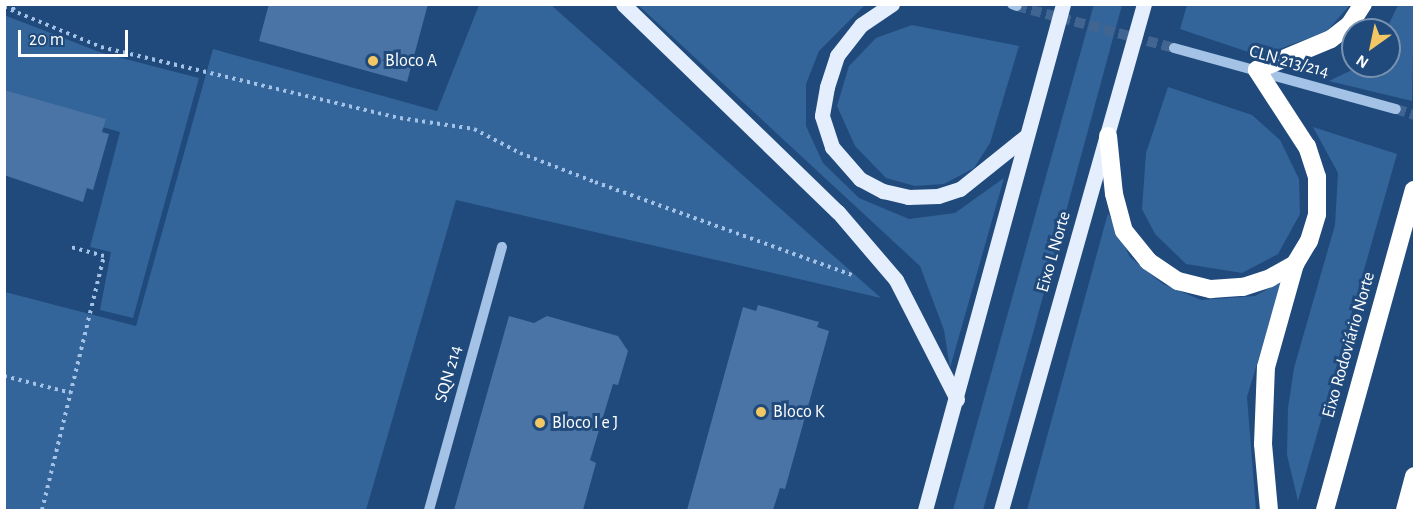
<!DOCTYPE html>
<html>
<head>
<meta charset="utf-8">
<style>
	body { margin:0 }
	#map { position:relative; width:1419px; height:515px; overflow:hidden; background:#204a7c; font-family:"Alegreya Sans",sans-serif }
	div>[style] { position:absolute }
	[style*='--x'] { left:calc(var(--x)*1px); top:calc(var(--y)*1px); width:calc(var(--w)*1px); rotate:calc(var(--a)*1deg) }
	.green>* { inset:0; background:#33649a }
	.building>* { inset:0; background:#4974a5 }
	.minor-tunnel>* { height:10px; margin-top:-5px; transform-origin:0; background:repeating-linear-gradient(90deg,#416590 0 10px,transparent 0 15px) }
	.path>* { height:4px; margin-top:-2px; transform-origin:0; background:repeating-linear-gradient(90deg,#a3c2e6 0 3px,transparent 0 7.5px) }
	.minor>* { height:10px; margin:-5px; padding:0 5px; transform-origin:5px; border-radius:5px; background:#a3c2e6 }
	.major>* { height:15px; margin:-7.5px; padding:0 7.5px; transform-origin:7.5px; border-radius:7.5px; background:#e4eefd }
	.highway>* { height:18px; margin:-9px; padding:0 9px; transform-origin:9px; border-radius:9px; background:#fff }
	.dots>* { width:16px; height:16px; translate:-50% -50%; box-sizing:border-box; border:3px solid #204a7c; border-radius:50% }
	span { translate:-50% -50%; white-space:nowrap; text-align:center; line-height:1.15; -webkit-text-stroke:6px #204a7c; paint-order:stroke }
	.poi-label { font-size:18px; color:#fff }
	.left { translate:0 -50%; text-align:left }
	.street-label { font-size:18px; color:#fff }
	.frame { position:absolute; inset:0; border:6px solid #fff; pointer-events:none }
	.north { position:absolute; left:1341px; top:18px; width:60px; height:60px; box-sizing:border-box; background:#204a7c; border:2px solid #7992b0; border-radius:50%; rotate:213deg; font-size:16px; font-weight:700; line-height:24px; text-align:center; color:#fff }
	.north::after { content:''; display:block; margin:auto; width:21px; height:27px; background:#f3c864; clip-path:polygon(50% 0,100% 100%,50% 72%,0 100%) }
	.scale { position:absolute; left:18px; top:30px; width:110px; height:27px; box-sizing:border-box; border:3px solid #fff; border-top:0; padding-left:8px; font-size:18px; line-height:21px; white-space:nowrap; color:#fff; -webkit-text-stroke:4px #204a7c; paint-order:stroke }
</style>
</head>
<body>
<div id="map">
	<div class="green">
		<i style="clip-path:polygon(1094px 4px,1122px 5px,1033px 333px,983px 510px,953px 510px)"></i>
		<i style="clip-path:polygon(551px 5px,881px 298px,456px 200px,366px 510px,5px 510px,5px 292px,136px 326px,213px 49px,437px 111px,479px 5px)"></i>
		<i style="clip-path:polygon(638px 5px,865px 5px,819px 51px,806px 84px,806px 126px,823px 163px,859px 198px,909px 219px,955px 213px,1004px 178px,950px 368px,944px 330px,920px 266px)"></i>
		<i style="clip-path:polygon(1187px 5px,1350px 5px,1326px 32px,1260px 56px,1180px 29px)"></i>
		<i style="clip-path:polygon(1398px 5px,1414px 5px,1412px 101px,1329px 81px,1360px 66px,1389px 66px,1386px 30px)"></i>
		<i style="clip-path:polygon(4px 15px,102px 53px,199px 78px,133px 318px,100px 310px,111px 252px,90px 247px,120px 132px,5px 99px)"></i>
		<i style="clip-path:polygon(912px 25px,1019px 46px,990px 143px,974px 168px,944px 184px,915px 186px,886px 178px,855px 146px,837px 106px,849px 66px,876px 38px)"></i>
		<i style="clip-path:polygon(1168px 87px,1252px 115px,1280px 140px,1299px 179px,1300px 214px,1278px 254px,1242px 273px,1186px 264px,1155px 234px,1142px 209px,1146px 153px)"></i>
		<i style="clip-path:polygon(1313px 127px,1397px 154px,1298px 501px,1287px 455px,1288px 408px,1294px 368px,1335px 225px,1338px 173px)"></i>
		<i style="clip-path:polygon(1108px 213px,1130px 257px,1163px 284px,1201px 300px,1255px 296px,1282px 281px,1247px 397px,1256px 510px,1027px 510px)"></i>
	</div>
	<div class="building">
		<i style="clip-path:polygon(269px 4px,428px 4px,407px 82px,259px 41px)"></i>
		<i style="clip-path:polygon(4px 90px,106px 119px,102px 132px,109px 134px,93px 190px,87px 188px,83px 202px,4px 175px)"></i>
		<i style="clip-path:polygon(758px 305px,819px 322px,817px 327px,829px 331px,785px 489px,780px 488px,773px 510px,687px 510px,743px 307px,756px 311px)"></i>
		<i style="clip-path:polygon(509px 316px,534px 323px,547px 316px,618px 336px,628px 351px,618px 385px,613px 384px,590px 460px,596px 463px,583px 510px,454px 510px)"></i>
	</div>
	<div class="minor-tunnel">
		<i style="--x:1017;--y:6;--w:163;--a:15"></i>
		<i style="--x:1396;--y:109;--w:19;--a:18"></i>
	</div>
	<div class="path">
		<i style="--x:4;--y:7;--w:105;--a:22.4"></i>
		<i style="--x:101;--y:47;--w:307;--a:13.4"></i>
		<i style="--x:400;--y:118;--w:75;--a:8.5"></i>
		<i style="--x:474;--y:129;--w:52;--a:27.6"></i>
		<i style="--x:520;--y:153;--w:80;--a:21.1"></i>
		<i style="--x:595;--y:182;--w:276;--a:19.9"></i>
		<i style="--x:13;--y:10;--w:6;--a:-72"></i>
		<i style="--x:4;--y:376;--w:69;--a:14.2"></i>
		<i style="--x:42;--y:510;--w:261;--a:-76.3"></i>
		<i style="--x:104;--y:256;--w:35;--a:-165"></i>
	</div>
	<div class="minor">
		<i style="--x:1012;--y:4;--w:5;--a:22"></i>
		<i style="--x:1174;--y:48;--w:230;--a:15.4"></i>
		<i style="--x:429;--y:510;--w:273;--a:-74.5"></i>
	</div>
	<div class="major">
		<i style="--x:623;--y:4;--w:299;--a:44.1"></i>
		<i style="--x:838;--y:212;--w:89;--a:49.5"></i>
		<i style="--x:896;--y:280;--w:134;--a:62.9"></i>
		<i style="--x:892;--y:4;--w:37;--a:146"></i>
		<i style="--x:861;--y:25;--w:39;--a:128"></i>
		<i style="--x:837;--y:56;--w:33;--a:108"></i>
		<i style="--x:827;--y:87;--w:29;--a:100"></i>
		<i style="--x:822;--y:116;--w:33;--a:72"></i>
		<i style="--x:832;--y:147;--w:43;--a:48.8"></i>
		<i style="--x:860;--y:179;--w:26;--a:28"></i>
		<i style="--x:883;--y:191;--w:26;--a:13"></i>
		<i style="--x:908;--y:197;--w:30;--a:-2"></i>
		<i style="--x:938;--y:196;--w:23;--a:-18"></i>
		<i style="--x:960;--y:189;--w:83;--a:-38.7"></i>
		<i style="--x:925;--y:510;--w:524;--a:-74.74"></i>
		<i style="--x:1001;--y:510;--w:526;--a:-74.22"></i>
	</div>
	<div class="highway">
		<i style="--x:1108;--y:136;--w:58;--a:84.1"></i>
		<i style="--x:1114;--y:194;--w:38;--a:75"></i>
		<i style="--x:1124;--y:231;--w:38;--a:51"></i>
		<i style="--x:1148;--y:261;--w:36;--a:34"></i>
		<i style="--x:1178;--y:281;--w:34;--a:14"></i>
		<i style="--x:1211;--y:289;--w:32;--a:-4"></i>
		<i style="--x:1243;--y:287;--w:28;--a:-18"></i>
		<i style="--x:1270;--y:278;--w:29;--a:-29"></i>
		<i style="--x:1269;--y:510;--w:66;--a:-95.2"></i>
		<i style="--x:1263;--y:444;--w:77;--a:-87.8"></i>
		<i style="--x:1266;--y:367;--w:107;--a:-74.3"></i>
		<i style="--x:1295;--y:264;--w:27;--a:-59"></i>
		<i style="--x:1309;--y:241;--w:28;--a:-73"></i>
		<i style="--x:1317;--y:214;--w:37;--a:-90"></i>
		<i style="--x:1317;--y:177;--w:32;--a:-108"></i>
		<i style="--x:1307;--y:147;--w:92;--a:-123"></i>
		<i style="--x:1257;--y:70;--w:80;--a:-22.7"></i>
		<i style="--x:1331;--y:39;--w:24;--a:-38"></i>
		<i style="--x:1350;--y:24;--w:24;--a:-57"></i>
		<i style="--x:1325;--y:510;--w:332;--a:-74.5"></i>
		<i style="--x:1405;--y:510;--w:35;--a:-75"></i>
	</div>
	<div class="dots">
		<i style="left:373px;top:61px;background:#f3c864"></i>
		<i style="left:761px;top:412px;background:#f3c864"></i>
		<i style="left:540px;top:423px;background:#f3c864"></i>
	</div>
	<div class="poi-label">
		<span class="left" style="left:385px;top:61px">Bloco A</span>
		<span class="left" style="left:773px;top:412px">Bloco K</span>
		<span class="left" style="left:552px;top:423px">Bloco I e J</span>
	</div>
	<div class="street-label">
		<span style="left:1289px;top:62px;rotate:15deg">CLN 213/214</span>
		<span style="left:1054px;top:252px;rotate:-74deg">Eixo L Norte</span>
		<span style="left:1349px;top:345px;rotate:-74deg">Eixo Rodoviário Norte</span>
		<span style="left:449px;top:374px;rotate:-74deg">SQN 214</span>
	</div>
	<div class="frame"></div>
	<div class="north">N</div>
	<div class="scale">20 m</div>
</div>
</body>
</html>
